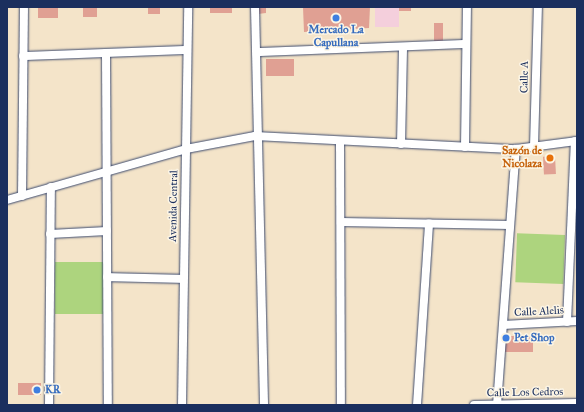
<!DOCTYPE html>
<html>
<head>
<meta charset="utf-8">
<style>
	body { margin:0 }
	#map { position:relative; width:584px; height:412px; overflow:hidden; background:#f4e4c9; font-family:"IM FELL Great Primer",serif }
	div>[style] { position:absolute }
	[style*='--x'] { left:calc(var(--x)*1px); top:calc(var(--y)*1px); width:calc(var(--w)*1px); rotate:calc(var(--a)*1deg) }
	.built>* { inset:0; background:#f4cfdc; transform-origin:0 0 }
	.green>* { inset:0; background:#add47e; transform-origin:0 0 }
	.building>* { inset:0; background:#e0a093; transform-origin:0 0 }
	.roads { filter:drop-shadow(0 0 1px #3c4a6e) drop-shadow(0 0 1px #3c4a6e) }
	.minor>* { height:8px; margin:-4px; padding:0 4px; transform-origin:4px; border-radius:4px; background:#fff }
	.dots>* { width:11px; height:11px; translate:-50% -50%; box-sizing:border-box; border:2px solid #fcf5e5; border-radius:50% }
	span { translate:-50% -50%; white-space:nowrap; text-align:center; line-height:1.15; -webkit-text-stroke:3px #fcf5e5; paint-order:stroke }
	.shop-label { font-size:11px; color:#366cbe; font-weight:700 }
	.left { translate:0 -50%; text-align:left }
	.street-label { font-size:11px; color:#1b2f5e }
	.food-label { font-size:11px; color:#c56008; font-weight:700 }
	.right { translate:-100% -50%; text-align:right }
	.frame { position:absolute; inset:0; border:8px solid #1b2f5e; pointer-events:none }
</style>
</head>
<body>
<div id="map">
	<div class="built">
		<i style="left:375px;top:7px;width:24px;height:20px"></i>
	</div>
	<div class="green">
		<i style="left:565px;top:235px;width:49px;height:48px;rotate:92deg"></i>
		<i style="left:55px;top:262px;width:48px;height:52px"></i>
	</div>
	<div class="building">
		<i style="left:38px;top:7px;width:20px;height:11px"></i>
		<i style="left:83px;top:7px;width:14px;height:10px"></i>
		<i style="left:148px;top:7px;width:12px;height:7px"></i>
		<i style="left:210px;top:7px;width:22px;height:6px"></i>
		<i style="clip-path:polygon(258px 7px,266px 7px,266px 13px,258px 14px)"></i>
		<i style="clip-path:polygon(303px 7px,370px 7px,369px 28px,304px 32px)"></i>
		<i style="left:399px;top:7px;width:12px;height:4px"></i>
		<i style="left:434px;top:23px;width:9px;height:18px"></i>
		<i style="left:294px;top:59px;width:17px;height:28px;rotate:90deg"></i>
		<i style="left:555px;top:156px;width:18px;height:12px;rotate:87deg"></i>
		<i style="left:504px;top:336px;width:29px;height:16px"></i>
		<i style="left:18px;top:383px;width:23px;height:12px"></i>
	</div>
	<div class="roads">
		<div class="minor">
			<i style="--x:255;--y:7;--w:398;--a:88.7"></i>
			<i style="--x:258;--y:52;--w:208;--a:-2.2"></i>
			<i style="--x:106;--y:53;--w:352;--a:89.7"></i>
			<i style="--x:23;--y:56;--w:164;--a:-2.1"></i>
			<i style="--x:340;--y:142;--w:263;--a:89.8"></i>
			<i style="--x:401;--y:144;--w:97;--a:-88.8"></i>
			<i style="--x:465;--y:147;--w:140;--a:-89.2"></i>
			<i style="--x:534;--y:147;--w:140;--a:-88.4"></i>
			<i style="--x:22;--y:196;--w:189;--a:-89.4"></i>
			<i style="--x:7;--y:200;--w:186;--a:-15.9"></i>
			<i style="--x:186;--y:149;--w:70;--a:-10.7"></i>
			<i style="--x:255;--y:136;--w:261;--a:2.9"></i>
			<i style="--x:516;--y:149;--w:62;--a:-7.5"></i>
			<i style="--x:341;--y:222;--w:169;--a:1"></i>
			<i style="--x:50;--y:234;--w:57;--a:-3"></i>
			<i style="--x:107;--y:277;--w:76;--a:1.5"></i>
			<i style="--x:567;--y:322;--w:181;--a:-87.5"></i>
			<i style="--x:503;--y:325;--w:74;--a:-3.1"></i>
			<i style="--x:49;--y:405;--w:218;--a:-89.5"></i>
			<i style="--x:182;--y:405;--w:398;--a:-89.1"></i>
			<i style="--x:417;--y:405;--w:182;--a:-86.2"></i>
			<i style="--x:474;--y:405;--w:103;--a:-1.1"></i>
			<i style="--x:497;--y:405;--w:257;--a:-85.8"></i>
		</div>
	</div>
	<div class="dots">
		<i style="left:336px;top:18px;background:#3f7fe0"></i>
		<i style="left:550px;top:158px;background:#e8710a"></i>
		<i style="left:506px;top:338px;background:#3f7fe0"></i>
		<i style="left:37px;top:390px;background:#3f7fe0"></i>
	</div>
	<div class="shop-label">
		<span style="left:336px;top:37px">Mercado La<br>Capullana</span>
		<span class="left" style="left:514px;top:338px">Pet Shop</span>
		<span class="left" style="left:45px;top:390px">KR</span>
	</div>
	<div class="street-label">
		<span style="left:525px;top:77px;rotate:-89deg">Calle A</span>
		<span style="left:174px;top:206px;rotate:-89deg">Avenida Central</span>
		<span style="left:539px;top:312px;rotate:-3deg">Calle Alelis</span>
		<span style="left:525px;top:393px;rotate:-1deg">Calle Los Cedros</span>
	</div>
	<div class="food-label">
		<span class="right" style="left:542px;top:158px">Sazón de<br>Nicolaza</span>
	</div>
	<div class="frame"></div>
</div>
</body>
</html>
